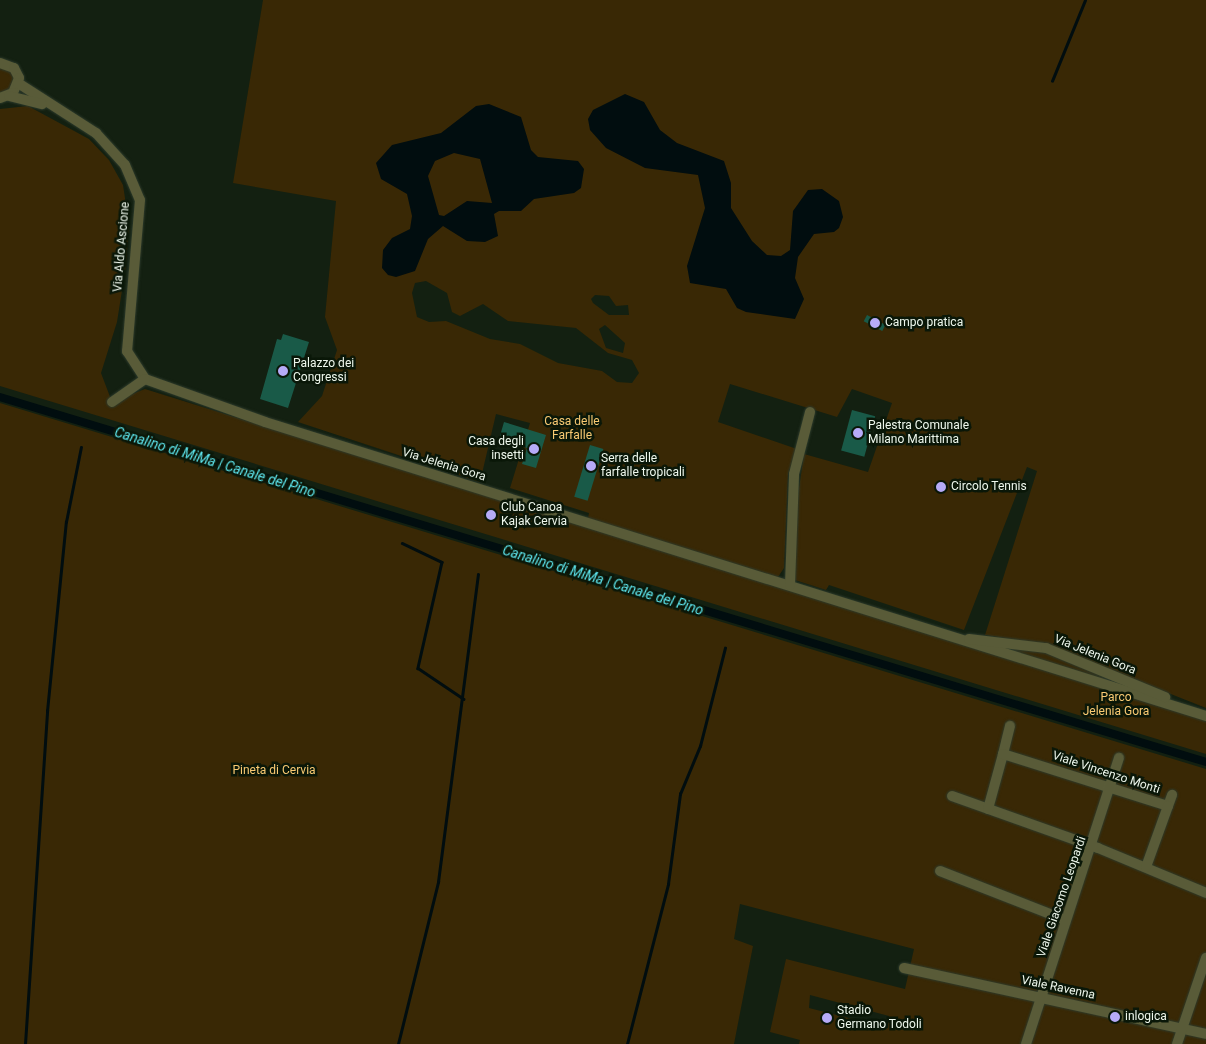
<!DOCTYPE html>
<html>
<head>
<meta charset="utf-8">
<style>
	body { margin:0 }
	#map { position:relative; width:1206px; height:1044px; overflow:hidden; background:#132011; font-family:Roboto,sans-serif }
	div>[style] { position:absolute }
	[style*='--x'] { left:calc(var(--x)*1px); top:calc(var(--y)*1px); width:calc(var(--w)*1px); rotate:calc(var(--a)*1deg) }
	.green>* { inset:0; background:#392805 }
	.water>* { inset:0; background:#010d0f }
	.stream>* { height:2.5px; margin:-1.25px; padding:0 1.25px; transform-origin:1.25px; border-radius:1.25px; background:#010d0f }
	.canal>* { height:8px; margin:-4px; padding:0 4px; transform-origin:4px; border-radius:4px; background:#010d0f }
	.building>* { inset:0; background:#195a48; transform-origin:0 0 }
	.roads { filter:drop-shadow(0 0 1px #2d3a2b) drop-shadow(0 0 1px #2d3a2b) }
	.minor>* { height:10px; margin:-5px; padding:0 5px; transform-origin:5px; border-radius:5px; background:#595b38 }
	.dots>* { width:14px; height:14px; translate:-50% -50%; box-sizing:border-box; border:2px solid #0a1708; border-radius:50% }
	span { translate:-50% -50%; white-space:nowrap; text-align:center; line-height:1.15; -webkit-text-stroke:5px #0a1708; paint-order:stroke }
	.street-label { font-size:12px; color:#eff8ed }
	.poi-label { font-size:12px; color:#eff8ed }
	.left { translate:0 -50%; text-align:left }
	.right { translate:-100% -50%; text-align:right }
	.park-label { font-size:12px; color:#f9ca73 }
	.water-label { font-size:14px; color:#5fe9f1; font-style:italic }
</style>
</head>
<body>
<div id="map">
	<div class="green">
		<i style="clip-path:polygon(evenodd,263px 0,1206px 0,1206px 708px,1045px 644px,985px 635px,1037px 471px,1027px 467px,964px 630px,829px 585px,826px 590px,795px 580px,797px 502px,804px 454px,868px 472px,892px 403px,852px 389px,837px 417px,730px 384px,718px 422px,797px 449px,788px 474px,784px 568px,778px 577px,588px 518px,589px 513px,510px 488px,530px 423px,496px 414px,480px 482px,298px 422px,322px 396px,337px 350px,325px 317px,336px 201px,233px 183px,263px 0,426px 281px,447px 293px,452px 312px,460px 316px,483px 304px,508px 321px,576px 328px,608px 353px,632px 360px,639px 373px,632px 383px,617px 382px,602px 371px,558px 363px,520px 344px,490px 339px,446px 321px,429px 322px,417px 317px,412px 293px,415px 283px,426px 281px,263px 0,595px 295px,609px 296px,616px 306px,628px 305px,629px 315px,609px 315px,593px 303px,591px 299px,595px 295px,263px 0,605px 325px,625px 343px,623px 353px,606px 348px,599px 329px,605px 325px)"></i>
		<i style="clip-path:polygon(0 67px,11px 71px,15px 79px,13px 87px,0 94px)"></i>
		<i style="clip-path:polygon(28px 106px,89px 139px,109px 160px,123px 185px,129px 224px,126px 265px,117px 322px,101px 373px,112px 402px,145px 389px,1206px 720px,1206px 754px,0 386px,0 109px)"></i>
		<i style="clip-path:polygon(evenodd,0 403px,1206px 769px,1206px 1044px,799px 1044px,800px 1040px,770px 1032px,786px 959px,905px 989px,914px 949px,740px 904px,734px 939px,753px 946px,734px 1044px,0 1044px,0 403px,810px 995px,889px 1016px,888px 1028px,809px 1008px,810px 995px)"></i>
		<i style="clip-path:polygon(977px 641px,1048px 653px,1168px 701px)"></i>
	</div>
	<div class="water">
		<i style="clip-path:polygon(625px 94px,644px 102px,660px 130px,677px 143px,724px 161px,731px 183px,731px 208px,752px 241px,767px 255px,781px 256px,790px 250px,793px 211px,808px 190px,822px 189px,839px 201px,843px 217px,839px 228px,834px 232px,814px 234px,798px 257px,795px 278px,804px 299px,795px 319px,746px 312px,737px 308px,726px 289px,690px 283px,687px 266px,705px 208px,698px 175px,645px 168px,606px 148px,590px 130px,588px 119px,593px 110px)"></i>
		<i style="clip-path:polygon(evenodd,489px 104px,521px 117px,531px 150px,538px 157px,578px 161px,584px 169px,581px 188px,574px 193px,534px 199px,521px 211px,499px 211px,494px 214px,498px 236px,485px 242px,467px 241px,443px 226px,428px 239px,415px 271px,396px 277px,388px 275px,382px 268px,383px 250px,392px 238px,410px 229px,412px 216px,407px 194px,381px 179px,376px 163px,392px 145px,441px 133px,476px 106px,489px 104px,454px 153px,480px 159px,492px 203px,467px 201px,444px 216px,439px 215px,428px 176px,435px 161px,454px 153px)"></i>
	</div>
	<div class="stream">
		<i style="--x:1052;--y:81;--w:87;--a:-67.8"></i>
		<i style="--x:402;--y:543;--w:44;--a:25.4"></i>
		<i style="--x:442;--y:562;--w:109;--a:102.8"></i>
		<i style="--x:418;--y:668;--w:55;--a:34"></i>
		<i style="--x:25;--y:1044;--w:334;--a:-86.2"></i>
		<i style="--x:47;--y:711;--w:190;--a:-84.3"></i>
		<i style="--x:66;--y:522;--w:76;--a:-78.7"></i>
		<i style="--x:398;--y:1044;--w:167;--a:-76.1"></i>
		<i style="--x:438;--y:882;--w:310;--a:-82.6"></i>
		<i style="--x:627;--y:1044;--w:165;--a:-75.6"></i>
		<i style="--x:668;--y:884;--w:91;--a:-82.4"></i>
		<i style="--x:680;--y:794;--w:52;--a:-67.4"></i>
		<i style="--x:700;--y:746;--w:101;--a:-75.7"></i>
	</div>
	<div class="canal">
		<i style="--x:0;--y:397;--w:1260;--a:16.84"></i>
	</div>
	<div class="building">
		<i style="left:867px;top:315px;width:21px;height:7px;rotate:28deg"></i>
		<i style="clip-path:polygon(283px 334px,309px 342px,288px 408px,260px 399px,277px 339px,281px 340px)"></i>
		<i style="left:852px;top:410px;width:24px;height:42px;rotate:15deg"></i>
		<i style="clip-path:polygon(504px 422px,546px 435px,536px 468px,522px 464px,527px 448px,499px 439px)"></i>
		<i style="left:590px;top:445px;width:14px;height:54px;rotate:17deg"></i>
	</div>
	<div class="roads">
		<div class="minor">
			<i style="--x:0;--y:63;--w:15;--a:20"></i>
			<i style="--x:14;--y:68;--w:11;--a:63"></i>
			<i style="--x:19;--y:78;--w:16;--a:112"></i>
			<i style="--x:13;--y:93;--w:14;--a:159"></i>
			<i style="--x:18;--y:83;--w:93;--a:32.7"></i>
			<i style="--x:96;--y:133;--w:43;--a:47.8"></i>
			<i style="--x:125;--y:165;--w:38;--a:67"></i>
			<i style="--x:140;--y:200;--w:152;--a:94.9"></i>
			<i style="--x:127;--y:351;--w:33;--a:57"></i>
			<i style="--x:145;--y:379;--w:127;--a:19.7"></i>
			<i style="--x:265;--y:422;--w:986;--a:17.35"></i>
			<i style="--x:9;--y:96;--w:34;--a:14"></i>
			<i style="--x:112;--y:402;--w:40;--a:-34.9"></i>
			<i style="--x:790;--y:585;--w:111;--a:-87.9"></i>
			<i style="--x:794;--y:474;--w:64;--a:-75.5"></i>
			<i style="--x:969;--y:639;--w:78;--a:6.7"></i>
			<i style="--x:1046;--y:648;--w:129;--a:22.4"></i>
			<i style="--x:1003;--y:754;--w:29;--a:-76"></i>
			<i style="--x:952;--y:796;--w:155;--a:19.6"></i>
			<i style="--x:1098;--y:848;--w:117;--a:22.6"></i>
			<i style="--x:1168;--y:806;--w:12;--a:-70"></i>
			<i style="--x:988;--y:809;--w:57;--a:-74.7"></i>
			<i style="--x:1003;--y:754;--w:173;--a:17.5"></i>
			<i style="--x:1168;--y:806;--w:65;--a:109.8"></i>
			<i style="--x:940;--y:871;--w:135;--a:21.3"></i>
			<i style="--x:904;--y:968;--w:309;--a:12.3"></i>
			<i style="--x:1026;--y:1044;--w:301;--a:-72"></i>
			<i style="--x:1177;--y:1044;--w:91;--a:-71.4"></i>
		</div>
	</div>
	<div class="dots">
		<i style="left:875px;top:323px;background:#b6abf8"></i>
		<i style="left:283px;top:371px;background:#b6abf8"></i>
		<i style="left:858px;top:433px;background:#b6abf8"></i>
		<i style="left:534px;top:449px;background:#b6abf8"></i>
		<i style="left:591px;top:466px;background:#b6abf8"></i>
		<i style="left:941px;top:487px;background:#b6abf8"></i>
		<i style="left:491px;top:515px;background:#b6abf8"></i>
		<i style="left:1115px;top:1017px;background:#b6abf8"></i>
		<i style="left:827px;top:1018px;background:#b6abf8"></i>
	</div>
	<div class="street-label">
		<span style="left:122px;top:247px;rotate:-85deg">Via Aldo Ascione</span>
		<span style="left:444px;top:465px;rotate:17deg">Via Jelenia Gora</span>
		<span style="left:1095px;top:655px;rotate:22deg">Via Jelenia Gora</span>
		<span style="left:1106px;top:773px;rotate:18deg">Viale Vincenzo Monti</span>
		<span style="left:1062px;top:897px;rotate:-71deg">Viale Giacomo Leopardi</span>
		<span style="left:1058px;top:988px;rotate:12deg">Viale Ravenna</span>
	</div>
	<div class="poi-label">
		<span class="left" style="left:885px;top:323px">Campo pratica</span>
		<span class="left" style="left:293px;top:371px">Palazzo dei<br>Congressi</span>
		<span class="left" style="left:868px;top:433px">Palestra Comunale<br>Milano Marittima</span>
		<span class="right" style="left:524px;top:449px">Casa degli<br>insetti</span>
		<span class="left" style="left:601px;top:466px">Serra delle<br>farfalle tropicali</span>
		<span class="left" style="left:951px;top:487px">Circolo Tennis</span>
		<span class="left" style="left:501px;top:515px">Club Canoa<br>Kajak Cervia</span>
		<span class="left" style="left:837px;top:1018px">Stadio<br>Germano Todoli</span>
		<span class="left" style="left:1125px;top:1017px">inlogica</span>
	</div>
	<div class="park-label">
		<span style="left:572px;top:429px">Casa delle<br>Farfalle</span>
		<span style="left:1116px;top:705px">Parco<br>Jelenia Gora</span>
		<span style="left:274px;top:771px">Pineta di Cervia</span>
	</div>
	<div class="water-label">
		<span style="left:215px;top:462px;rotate:17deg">Canalino di MiMa | Canale del Pino</span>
		<span style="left:603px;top:580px;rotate:17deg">Canalino di MiMa | Canale del Pino</span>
	</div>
</div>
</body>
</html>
